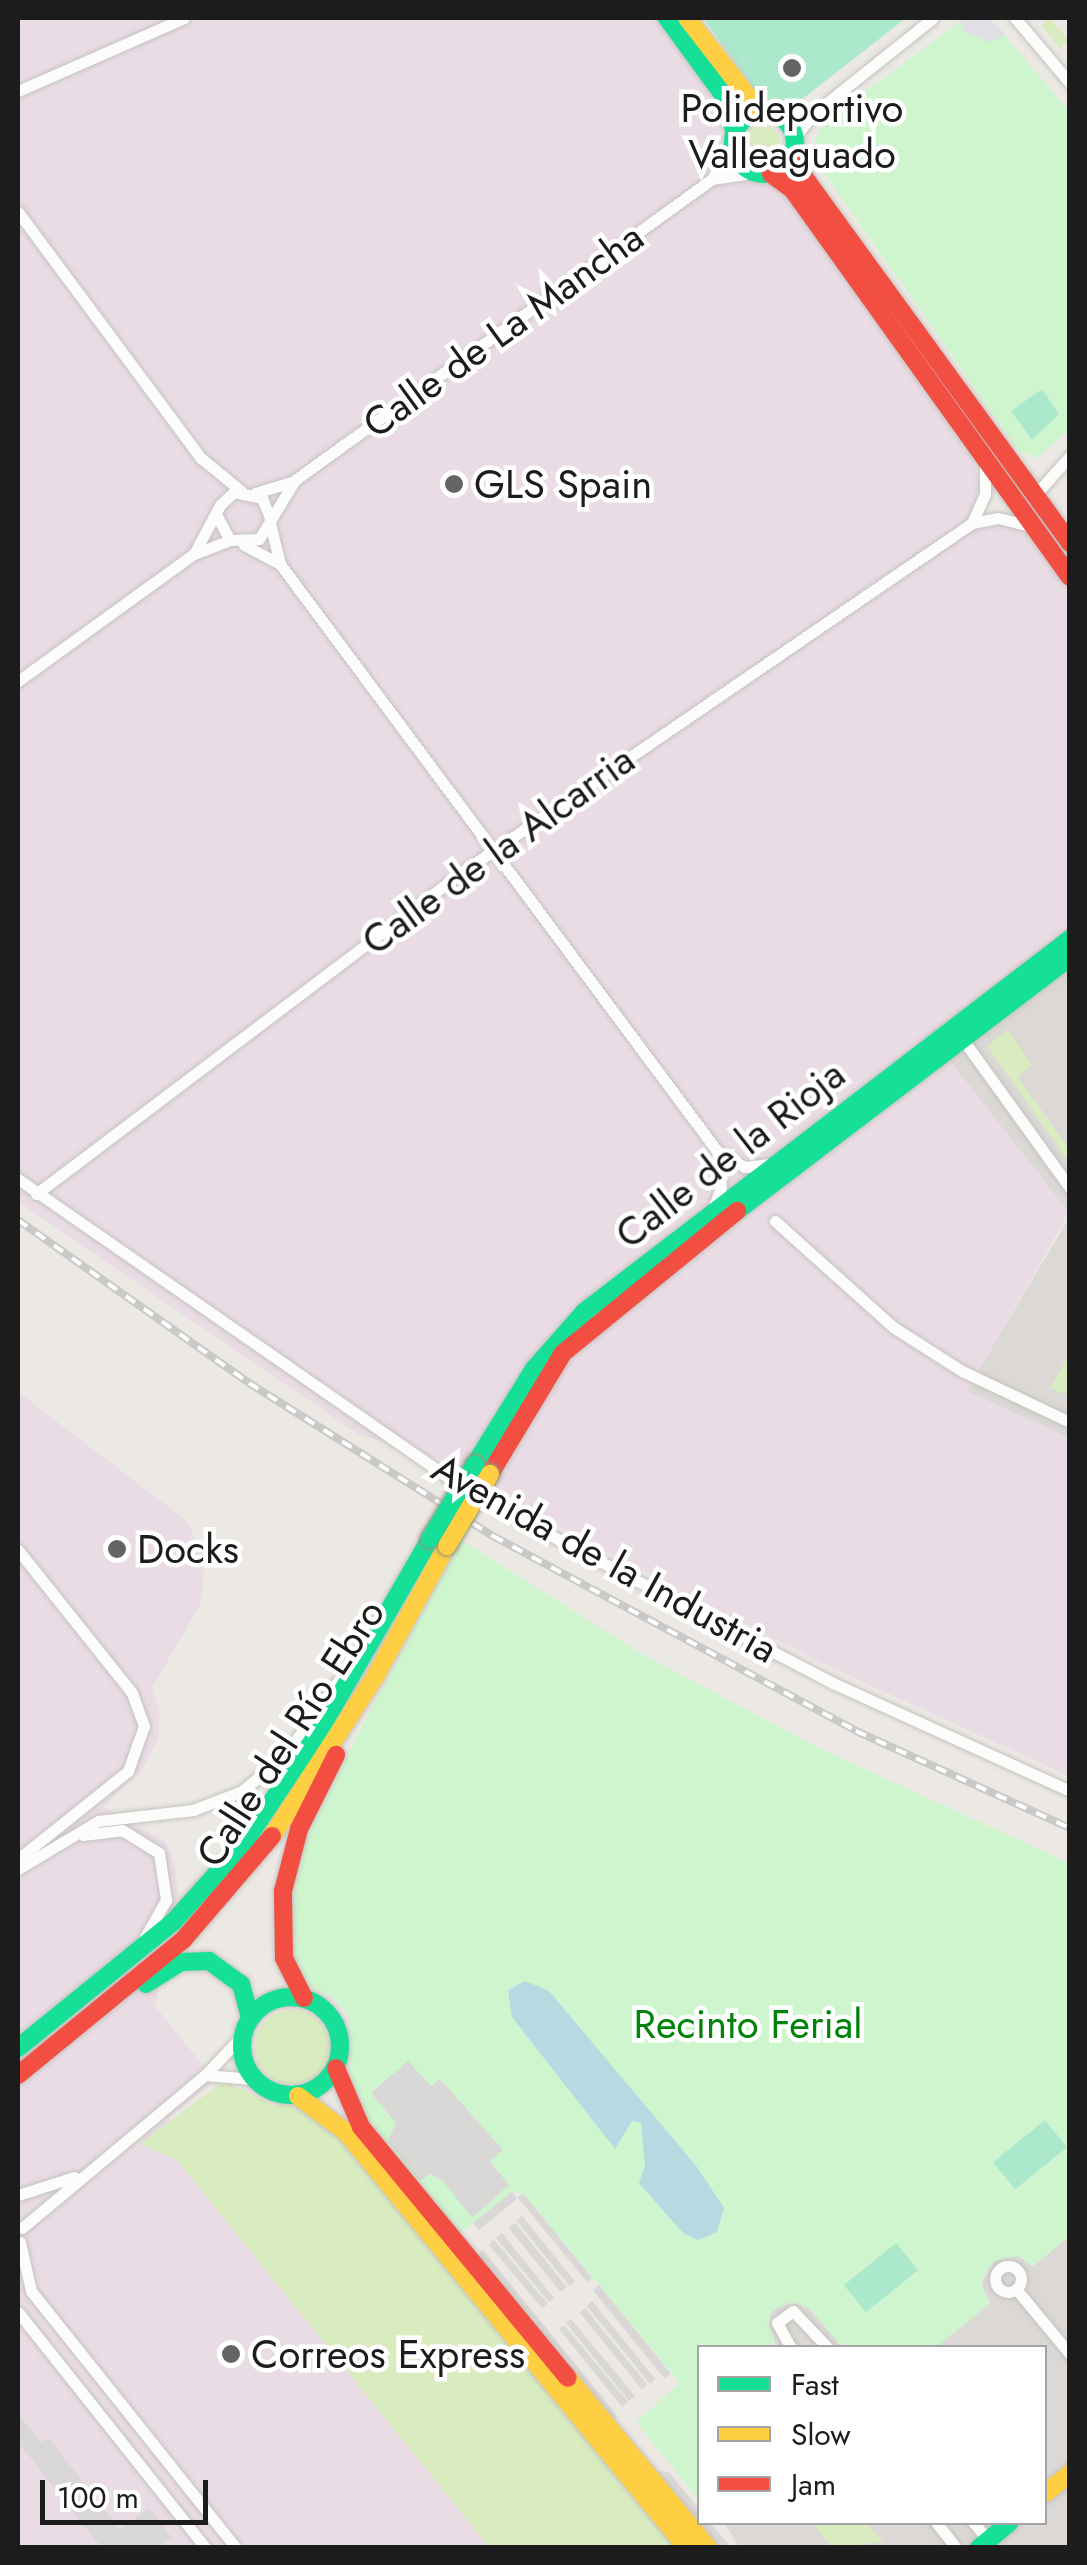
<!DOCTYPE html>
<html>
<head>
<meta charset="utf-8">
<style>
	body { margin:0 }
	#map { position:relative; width:1087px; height:2565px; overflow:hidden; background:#ece9e4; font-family:Jost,sans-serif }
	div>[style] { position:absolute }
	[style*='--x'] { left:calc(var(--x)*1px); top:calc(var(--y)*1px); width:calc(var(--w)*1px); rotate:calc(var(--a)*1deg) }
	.residential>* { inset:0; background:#dbd8d6 }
	.industrial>* { inset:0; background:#eadce5 }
	.grass>* { inset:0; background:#d9ecbf; transform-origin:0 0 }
	.round { border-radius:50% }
	.park>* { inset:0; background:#cff5cf }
	.pitch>* { inset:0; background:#abe8cc; transform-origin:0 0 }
	.parking>* { inset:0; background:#dad8d6; transform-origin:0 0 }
	.plaza>* { inset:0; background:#dfdfe5 }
	.water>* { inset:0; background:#b5dae2 }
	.roads { filter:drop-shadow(0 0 2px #c4c2c0) drop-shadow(0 0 2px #c4c2c0) }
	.street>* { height:11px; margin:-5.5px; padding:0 5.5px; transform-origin:5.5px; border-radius:5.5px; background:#fcfcfb }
	.street>.ring { margin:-5.5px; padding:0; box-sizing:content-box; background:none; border:11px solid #fcfcfb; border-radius:50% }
	.fast>* { height:18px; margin:-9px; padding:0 9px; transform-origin:9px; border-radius:9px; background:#16e098 }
	.fast>.ring { margin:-9px; padding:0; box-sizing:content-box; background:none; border:18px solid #16e098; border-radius:50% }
	.slow>* { height:18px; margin:-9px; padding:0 9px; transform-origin:9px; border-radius:9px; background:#ffcf43 }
	.jam>* { height:18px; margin:-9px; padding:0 9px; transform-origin:9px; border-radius:9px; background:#f24e42 }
	.rail>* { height:8px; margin-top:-4px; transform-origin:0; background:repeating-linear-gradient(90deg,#fff 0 11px,#c9c9c8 0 22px); box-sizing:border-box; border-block:2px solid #c9c9c8 }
	.bridges { filter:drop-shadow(0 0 2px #94957c) drop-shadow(0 0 2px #94957c) }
	.fast-bridge>* { height:18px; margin:-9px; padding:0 9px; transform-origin:9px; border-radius:9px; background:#16e098 }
	.slow-bridge>* { height:18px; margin:-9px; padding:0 9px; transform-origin:9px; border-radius:9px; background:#ffcf43 }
	.dots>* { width:28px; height:28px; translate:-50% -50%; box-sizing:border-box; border:5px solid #fff; border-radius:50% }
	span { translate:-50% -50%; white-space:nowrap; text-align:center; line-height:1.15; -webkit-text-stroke:9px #fff; paint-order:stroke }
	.poi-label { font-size:40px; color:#1c1c1c }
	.left { translate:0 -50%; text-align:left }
	.street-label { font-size:40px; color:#1c1c1c }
	.park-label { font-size:40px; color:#018409 }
	.frame { position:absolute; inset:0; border:20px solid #1c1c1c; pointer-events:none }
	.legend { position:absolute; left:697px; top:2345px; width:350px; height:180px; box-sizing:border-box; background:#fff; border:2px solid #a4a4a4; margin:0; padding:12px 18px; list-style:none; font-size:30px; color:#1c1c1c }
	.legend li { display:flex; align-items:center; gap:20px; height:50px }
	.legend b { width:50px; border:2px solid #a4a4a4 }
	.scale { position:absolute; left:40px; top:2480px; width:168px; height:45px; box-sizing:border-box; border:5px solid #1c1c1c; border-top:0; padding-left:12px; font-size:30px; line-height:35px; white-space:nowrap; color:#1c1c1c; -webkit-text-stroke:8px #fff; paint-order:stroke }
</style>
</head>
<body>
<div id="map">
	<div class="residential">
		<i style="clip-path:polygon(1069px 929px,1069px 1213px,928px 1033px)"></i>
		<i style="clip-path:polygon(1069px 1218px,1069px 1438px,966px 1391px)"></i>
		<i style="clip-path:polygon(1069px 2237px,1069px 2547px,739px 2547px,724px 2522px,1044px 2522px,1044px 2348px,936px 2347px,990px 2303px,981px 2283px,994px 2261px,1018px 2256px,1033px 2266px)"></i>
		<i style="clip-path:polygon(799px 2303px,810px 2309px,842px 2347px,777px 2347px,768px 2333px,771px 2314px,780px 2305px)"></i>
	</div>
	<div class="industrial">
		<i style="clip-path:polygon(18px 18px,659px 18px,723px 114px,716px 163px,727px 179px,759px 180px,784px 193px,968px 447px,982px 487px,969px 517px,1023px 529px,1069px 589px,1069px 929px,928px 1033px,1069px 1213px,967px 1391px,1069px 1438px,1069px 1776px,821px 1663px,520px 1507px,440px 1459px,358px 1434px,18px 1202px)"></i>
		<i style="clip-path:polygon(18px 1392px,187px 1521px,205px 1562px,201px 1603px,152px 1688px,160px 1713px,158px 1738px,144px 1768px,103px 1807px,166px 1842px,175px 1868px,178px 1892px,155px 2006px,201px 2063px,210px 2085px,171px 2116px,162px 2152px,177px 2160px,489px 2547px,18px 2547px)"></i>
	</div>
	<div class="grass">
		<i style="left:1050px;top:18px;width:30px;height:12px;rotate:50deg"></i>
		<i class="round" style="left:744px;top:125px;width:36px;height:36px"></i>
		<i style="clip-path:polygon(1008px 1030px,1032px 1065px,1018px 1077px,1069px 1149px,1069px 1162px,987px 1046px)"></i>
		<i style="clip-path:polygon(1069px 1355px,1069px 1395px,1050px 1388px)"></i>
		<i class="round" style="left:255px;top:2010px;width:74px;height:74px"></i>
		<i style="clip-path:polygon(224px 2081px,274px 2105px,294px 2105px,332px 2129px,676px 2547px,489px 2547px,177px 2160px,139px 2144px)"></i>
		<i style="clip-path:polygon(820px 2523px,867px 2523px,883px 2542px,833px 2547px,816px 2528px)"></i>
	</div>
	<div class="park">
		<i style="clip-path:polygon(965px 18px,994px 23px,1069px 111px,1069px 429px,1038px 458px,1019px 451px,811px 154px,821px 124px)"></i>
		<i style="clip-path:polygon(461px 1540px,642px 1654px,819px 1748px,1069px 1863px,1069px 2237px,1033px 2266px,1018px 2256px,994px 2261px,981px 2282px,990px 2304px,936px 2347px,842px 2347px,810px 2309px,793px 2302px,774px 2309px,768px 2321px,777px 2347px,700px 2348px,699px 2500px,636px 2422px,680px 2383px,523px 2193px,512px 2192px,461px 2233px,353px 2101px,347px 2073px,349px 2016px,331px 1996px,303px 1985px,294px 1969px,291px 1883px,303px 1838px)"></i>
	</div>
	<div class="pitch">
		<i style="clip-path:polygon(703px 18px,906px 18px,792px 107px,762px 99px)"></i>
		<i style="clip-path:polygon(1042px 389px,1059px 414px,1032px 440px,1011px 411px)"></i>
		<i style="left:1045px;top:2120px;width:35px;height:67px;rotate:51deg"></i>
		<i style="left:896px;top:2243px;width:35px;height:67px;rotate:51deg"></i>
	</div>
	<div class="parking">
		<i style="clip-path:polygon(408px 2061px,431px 2086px,440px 2079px,503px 2150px,490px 2161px,509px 2185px,472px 2218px,443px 2181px,430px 2174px,420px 2181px,388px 2141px,396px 2123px,371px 2093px)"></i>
		<i style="clip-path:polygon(512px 2192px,517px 2198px,523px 2193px,592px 2278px,587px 2282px,518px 2198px,479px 2230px,473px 2223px)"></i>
		<i style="left:522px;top:2216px;width:84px;height:7px;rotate:51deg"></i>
		<i style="left:515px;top:2223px;width:82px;height:8px;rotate:51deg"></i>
		<i style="clip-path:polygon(502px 2233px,554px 2298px,549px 2302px,496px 2238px)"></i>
		<i style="left:494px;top:2240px;width:83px;height:7px;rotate:50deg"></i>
		<i style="left:483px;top:2250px;width:214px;height:7px;rotate:51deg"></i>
		<i style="left:599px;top:2285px;width:114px;height:8px;rotate:51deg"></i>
		<i style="left:592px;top:2301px;width:101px;height:7px;rotate:51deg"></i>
		<i style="left:585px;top:2308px;width:99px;height:7px;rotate:51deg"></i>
		<i style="clip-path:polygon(571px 2319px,635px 2396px,629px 2401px,566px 2323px)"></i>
		<i style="clip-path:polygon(564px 2325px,628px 2402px,622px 2407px,559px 2329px)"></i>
		<i style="clip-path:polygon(20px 2416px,41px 2442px,49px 2438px,120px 2530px,149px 2508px,172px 2538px,160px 2547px,101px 2547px,18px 2442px)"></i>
		<i style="clip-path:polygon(657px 2471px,669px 2472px,699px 2509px,700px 2522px,710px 2523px,731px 2547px,719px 2547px)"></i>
	</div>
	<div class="plaza">
		<i style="clip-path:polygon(984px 18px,994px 23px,1006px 35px,988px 42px,964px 31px,960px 20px)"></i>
	</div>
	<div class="water">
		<i style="clip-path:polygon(525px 1981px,549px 1991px,697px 2167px,724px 2208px,717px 2232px,698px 2240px,683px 2233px,639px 2183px,645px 2166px,641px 2123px,632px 2121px,615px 2149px,512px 2017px,508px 1990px)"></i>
	</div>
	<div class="roads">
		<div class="street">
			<i style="--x:1015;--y:18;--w:85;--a:49.8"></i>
			<i style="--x:18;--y:91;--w:181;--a:-23.7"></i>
			<i style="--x:780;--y:116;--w:34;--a:-5"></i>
			<i style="--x:795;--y:137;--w:31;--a:-52"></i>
			<i style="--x:814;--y:113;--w:152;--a:-38.6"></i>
			<i style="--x:712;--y:179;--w:40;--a:-8.5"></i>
			<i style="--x:18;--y:212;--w:307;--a:53.4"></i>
			<i style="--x:201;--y:458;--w:52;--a:39.5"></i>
			<i style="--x:255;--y:493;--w:38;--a:-17"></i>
			<i style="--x:1035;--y:495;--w:52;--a:-48.1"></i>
			<i style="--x:217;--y:516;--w:27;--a:62"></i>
			<i style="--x:230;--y:540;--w:29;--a:-2"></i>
			<i style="--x:259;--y:539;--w:69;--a:-58.6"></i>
			<i style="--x:295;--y:480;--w:514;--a:-35.82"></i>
			<i style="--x:712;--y:179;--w:43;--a:-62.2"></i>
			<i style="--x:270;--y:523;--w:42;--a:76.3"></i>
			<i style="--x:280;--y:564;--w:732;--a:53.33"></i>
			<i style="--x:717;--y:1151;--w:32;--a:30"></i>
			<i style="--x:745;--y:1167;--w:25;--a:-7"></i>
			<i style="--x:972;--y:523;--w:32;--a:-66"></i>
			<i style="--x:985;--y:494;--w:33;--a:-90"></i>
			<i style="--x:244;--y:545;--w:41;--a:27.8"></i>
			<i style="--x:195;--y:552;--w:53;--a:-62"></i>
			<i style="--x:220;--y:505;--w:19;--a:-43"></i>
			<i style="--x:234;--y:492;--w:29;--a:12"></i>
			<i style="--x:262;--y:498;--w:22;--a:68"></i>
			<i style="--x:18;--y:681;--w:215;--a:-35.9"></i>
			<i style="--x:192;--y:555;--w:41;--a:-21.5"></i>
			<i style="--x:969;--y:1048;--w:173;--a:54.2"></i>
			<i style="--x:18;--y:1179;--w:556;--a:34.75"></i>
			<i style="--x:475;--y:1496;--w:404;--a:27.6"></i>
			<i style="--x:833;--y:1683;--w:260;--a:24.5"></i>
			<i style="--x:36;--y:1194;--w:534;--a:-37.08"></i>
			<i style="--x:462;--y:872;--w:618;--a:-34.38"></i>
			<i style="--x:972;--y:523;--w:26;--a:-11"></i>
			<i style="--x:998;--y:518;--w:37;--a:14"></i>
			<i style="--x:713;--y:1209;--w:23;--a:-70"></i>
			<i style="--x:721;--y:1187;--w:36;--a:-96"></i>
			<i style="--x:775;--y:1221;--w:159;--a:41.9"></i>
			<i style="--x:893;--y:1327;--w:82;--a:32.5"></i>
			<i style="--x:962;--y:1371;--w:119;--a:25.3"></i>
			<i style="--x:18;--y:1550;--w:183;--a:51.4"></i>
			<i style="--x:132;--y:1693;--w:35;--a:70"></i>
			<i style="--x:144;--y:1726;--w:48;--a:109.6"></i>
			<i style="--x:128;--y:1771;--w:141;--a:141.3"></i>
			<i style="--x:83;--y:1835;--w:39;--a:-7"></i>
			<i style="--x:122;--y:1830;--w:44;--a:31.9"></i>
			<i style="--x:159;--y:1853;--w:48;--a:81.5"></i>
			<i style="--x:166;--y:1900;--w:43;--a:119.6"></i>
			<i style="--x:18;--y:1869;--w:93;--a:-31"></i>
			<i style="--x:98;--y:1821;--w:96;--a:-6.6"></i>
			<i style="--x:193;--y:1810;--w:53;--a:-21.2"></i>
			<i style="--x:242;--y:1791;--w:56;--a:-39.9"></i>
			<i style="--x:285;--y:1755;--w:101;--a:-54.3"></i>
			<i style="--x:205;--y:2075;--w:48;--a:4.8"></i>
			<i style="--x:18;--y:2195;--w:59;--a:-17.8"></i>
			<i style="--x:22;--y:2228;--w:239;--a:-39.9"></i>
			<i style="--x:205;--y:2075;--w:55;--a:-46.5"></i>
			<i style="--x:20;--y:2242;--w:50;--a:77.3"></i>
			<i style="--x:31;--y:2291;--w:329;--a:51.4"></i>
			<i class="ring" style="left:995px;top:2266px;width:15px;height:15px"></i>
			<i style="--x:1016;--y:2289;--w:85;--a:50.3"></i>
			<i style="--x:18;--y:2312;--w:302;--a:51.5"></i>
			<i style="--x:791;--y:2348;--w:29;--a:-119"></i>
			<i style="--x:777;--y:2323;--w:20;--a:-37"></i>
			<i style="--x:793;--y:2311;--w:51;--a:46.6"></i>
			<i style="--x:936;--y:2522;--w:33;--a:52"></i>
			<i style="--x:973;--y:2522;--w:23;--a:50"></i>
		</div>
		<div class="fast">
			<i style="--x:667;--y:18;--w:102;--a:53.8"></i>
			<i style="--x:727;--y:100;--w:32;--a:77"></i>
			<i class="ring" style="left:733px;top:112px;width:44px;height:44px"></i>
			<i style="--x:737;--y:1211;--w:419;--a:-37.3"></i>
			<i style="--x:475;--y:1464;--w:112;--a:-58.2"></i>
			<i style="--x:534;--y:1369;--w:76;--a:-48.7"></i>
			<i style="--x:584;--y:1312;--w:613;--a:-37.51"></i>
			<i style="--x:146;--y:1984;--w:41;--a:-32.2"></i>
			<i style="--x:181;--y:1962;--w:28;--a:-2"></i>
			<i style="--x:209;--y:1961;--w:39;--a:36"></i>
			<i style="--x:241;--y:1984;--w:35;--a:75"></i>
			<i class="ring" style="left:242px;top:1997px;width:80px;height:80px"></i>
			<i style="--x:18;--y:2048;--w:201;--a:-39.1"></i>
			<i style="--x:174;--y:1921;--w:105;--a:-48.1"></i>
			<i style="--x:244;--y:1843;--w:133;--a:-56.1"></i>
			<i style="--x:318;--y:1733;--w:224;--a:-60"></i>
			<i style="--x:979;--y:2548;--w:40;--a:-40"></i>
		</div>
		<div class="slow">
			<i style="--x:687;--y:18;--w:119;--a:52.2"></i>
			<i style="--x:272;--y:1836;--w:192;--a:-57.1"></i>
			<i style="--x:376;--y:1675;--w:147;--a:-61.2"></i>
			<i style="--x:298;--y:2096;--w:60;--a:36.9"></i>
			<i style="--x:346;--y:2132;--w:538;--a:50.66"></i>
			<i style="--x:568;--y:2378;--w:220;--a:50.5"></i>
			<i style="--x:1044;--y:2494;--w:33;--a:-38"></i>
		</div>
		<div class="jam">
			<i style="--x:791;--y:159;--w:475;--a:54"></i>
			<i style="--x:771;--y:174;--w:26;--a:36"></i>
			<i style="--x:792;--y:189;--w:477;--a:54.4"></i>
			<i style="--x:490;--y:1474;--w:141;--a:-58.9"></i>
			<i style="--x:563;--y:1353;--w:225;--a:-39.2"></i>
			<i style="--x:304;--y:1998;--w:45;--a:-116.6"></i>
			<i style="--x:284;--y:1958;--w:67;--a:-90.9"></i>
			<i style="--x:283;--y:1891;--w:64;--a:-75.5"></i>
			<i style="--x:299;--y:1829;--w:83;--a:-63.4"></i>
			<i style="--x:336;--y:2068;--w:64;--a:67"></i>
			<i style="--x:361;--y:2127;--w:325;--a:50.5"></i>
			<i style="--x:18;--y:2075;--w:213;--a:-39.3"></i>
			<i style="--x:183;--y:1940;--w:137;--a:-49.4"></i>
		</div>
	</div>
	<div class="rail">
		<i style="--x:18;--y:1220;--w:283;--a:35.2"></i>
		<i style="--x:249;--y:1383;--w:288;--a:32.1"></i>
		<i style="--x:493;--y:1536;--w:412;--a:28.2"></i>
		<i style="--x:856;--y:1731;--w:235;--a:24.4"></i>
	</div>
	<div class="bridges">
		<div class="fast-bridge">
			<i style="--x:430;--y:1539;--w:87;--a:-59"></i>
		</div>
		<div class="slow-bridge">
			<i style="--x:447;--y:1546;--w:84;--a:-59.2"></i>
		</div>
	</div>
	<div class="dots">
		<i style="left:792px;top:68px;background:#656462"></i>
		<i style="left:454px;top:484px;background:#656462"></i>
		<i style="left:117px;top:1549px;background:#656462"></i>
		<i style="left:231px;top:2354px;background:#656462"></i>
	</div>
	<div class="poi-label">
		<span style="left:792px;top:131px">Polideportivo<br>Valleaguado</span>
		<span class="left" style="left:474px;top:484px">GLS Spain</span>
		<span class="left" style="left:137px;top:1549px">Docks</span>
		<span class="left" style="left:251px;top:2354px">Correos Express</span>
	</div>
	<div class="street-label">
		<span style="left:503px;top:330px;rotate:-36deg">Calle de La Mancha</span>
		<span style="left:498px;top:850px;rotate:-36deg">Calle de la Alcarria</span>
		<span style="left:730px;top:1154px;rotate:-38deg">Calle de la Rioja</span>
		<span style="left:605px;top:1558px;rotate:29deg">Avenida de la Industria</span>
		<span style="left:290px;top:1733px;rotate:-57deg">Calle del Río Ebro</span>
	</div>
	<div class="park-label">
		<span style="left:748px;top:2024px">Recinto Ferial</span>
	</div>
	<div class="frame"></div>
	<ul class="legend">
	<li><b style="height:12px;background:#16e098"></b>Fast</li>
	<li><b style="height:12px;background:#ffcf43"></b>Slow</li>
	<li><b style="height:12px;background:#f24e42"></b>Jam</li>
	</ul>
	<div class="scale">100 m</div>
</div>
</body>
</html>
